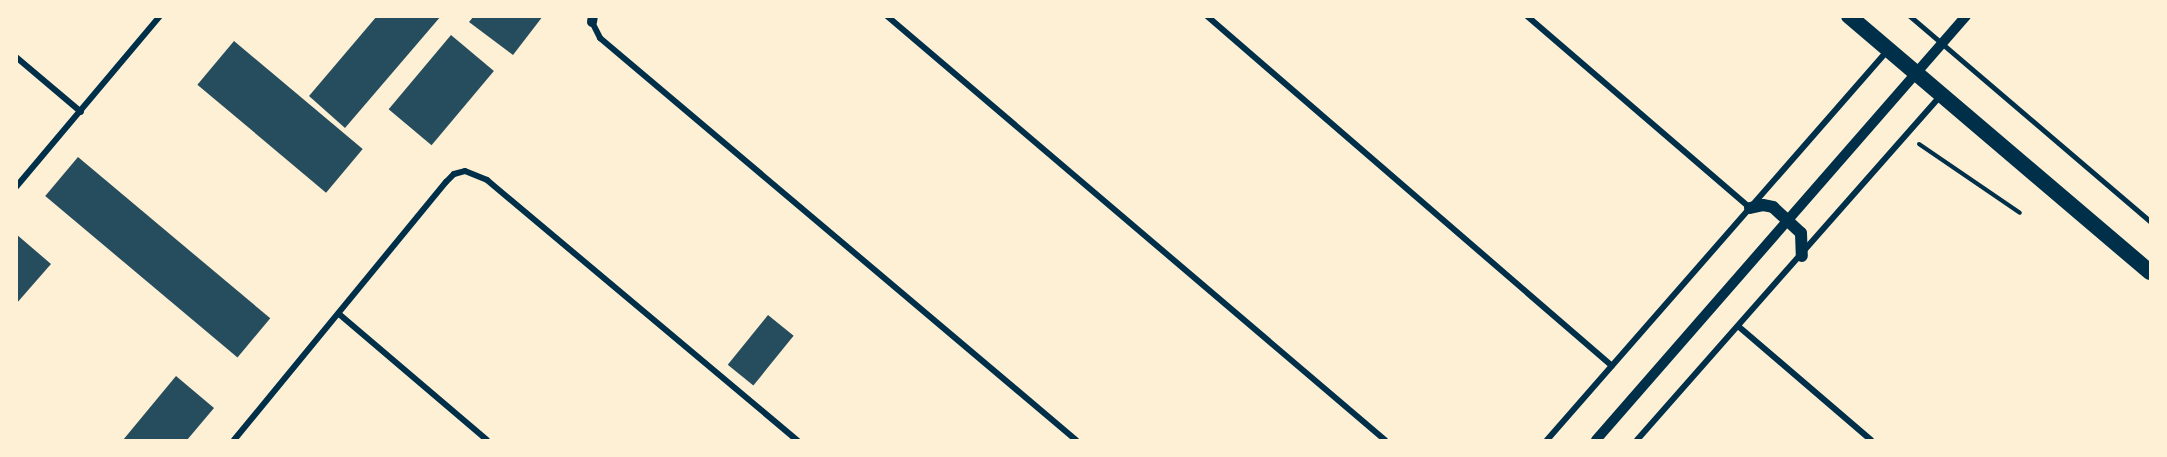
<!DOCTYPE html>
<html>
<head>
<meta charset="utf-8">
<style>
	body { margin:0 }
	#map { position:relative; width:2167px; height:457px; overflow:hidden; background:#fdf0d5; font-family:"Alegreya Sans",sans-serif }
	div>[style] { position:absolute }
	[style*='--x'] { left:calc(var(--x)*1px); top:calc(var(--y)*1px); width:calc(var(--w)*1px); rotate:calc(var(--a)*1deg) }
	.building>* { inset:0; background:#264d5e; transform-origin:0 0 }
	.path>* { height:4px; margin:-2px; padding:0 2px; transform-origin:2px; border-radius:2px; background:#003049 }
	.service>* { height:4.5px; margin:-2.25px; padding:0 2.25px; transform-origin:2.25px; border-radius:2.25px; background:#003049 }
	.minor>* { height:6px; margin:-3px; padding:0 3px; transform-origin:3px; border-radius:3px; background:#003049 }
	.tertiary>* { height:10px; margin:-5px; padding:0 5px; transform-origin:5px; border-radius:5px; background:#003049 }
	.secondary>* { height:12px; margin:-6px; padding:0 6px; transform-origin:6px; border-radius:6px; background:#003049 }
	.trunk>* { height:16px; margin:-8px; padding:0 8px; transform-origin:8px; border-radius:8px; background:#003049 }
	span { translate:-50% -50%; white-space:nowrap; text-align:center; line-height:1.15; -webkit-text-stroke:6px #fdf0d5; paint-order:stroke }
	.frame { position:absolute; inset:0; border:18px solid #fdf0d5; pointer-events:none }
</style>
</head>
<body>
<div id="map">
	<div class="building">
		<i style="clip-path:polygon(377px 16px,441px 16px,345px 128px,309px 96px)"></i>
		<i style="clip-path:polygon(474px 16px,543px 16px,513px 55px,469px 22px)"></i>
		<i style="left:451px;top:35px;width:56px;height:97px;rotate:40deg"></i>
		<i style="left:234px;top:41px;width:168px;height:57px;rotate:40deg"></i>
		<i style="left:78px;top:157px;width:251px;height:51px;rotate:40deg"></i>
		<i style="clip-path:polygon(16px 234px,51px 264px,16px 304px)"></i>
		<i style="left:768px;top:315px;width:33px;height:64px;rotate:39deg"></i>
		<i style="clip-path:polygon(176px 376px,214px 408px,187px 440px,123px 440px)"></i>
	</div>
	<div class="path">
		<i style="--x:1919;--y:144;--w:122;--a:34.3"></i>
	</div>
	<div class="service">
		<i style="--x:1910;--y:16;--w:316;--a:40.5"></i>
	</div>
	<div class="minor">
		<i style="--x:887;--y:16;--w:654;--a:40.41"></i>
		<i style="--x:1207;--y:16;--w:535;--a:40.83"></i>
		<i style="--x:1527;--y:16;--w:294;--a:40.7"></i>
		<i style="--x:592;--y:22;--w:18;--a:63"></i>
		<i style="--x:600;--y:38;--w:623;--a:40.18"></i>
		<i style="--x:16;--y:57;--w:85;--a:40.2"></i>
		<i style="--x:16;--y:187;--w:224;--a:-49.9"></i>
		<i style="--x:339;--y:314;--w:194;--a:40.4"></i>
		<i style="--x:1738;--y:326;--w:175;--a:40.6"></i>
		<i style="--x:234;--y:440;--w:334;--a:-50.6"></i>
		<i style="--x:446;--y:182;--w:11;--a:-45"></i>
		<i style="--x:454;--y:174;--w:11;--a:-15"></i>
		<i style="--x:465;--y:171;--w:24;--a:22"></i>
		<i style="--x:487;--y:180;--w:405;--a:40"></i>
		<i style="--x:1547;--y:440;--w:518;--a:-48.83"></i>
		<i style="--x:1637;--y:440;--w:458;--a:-48.6"></i>
	</div>
	<div class="tertiary">
		<i style="--x:592;--y:22;--w:6;--a:-81"></i>
		<i style="--x:1596;--y:440;--w:563;--a:-48.89"></i>
	</div>
	<div class="secondary">
		<i style="--x:1750;--y:208;--w:13;--a:-13"></i>
		<i style="--x:1763;--y:205;--w:10;--a:11"></i>
		<i style="--x:1773;--y:207;--w:38;--a:43"></i>
		<i style="--x:1801;--y:233;--w:23;--a:88"></i>
	</div>
	<div class="trunk">
		<i style="--x:1849;--y:16;--w:395;--a:40.4"></i>
	</div>
	<div class="frame"></div>
</div>
</body>
</html>
